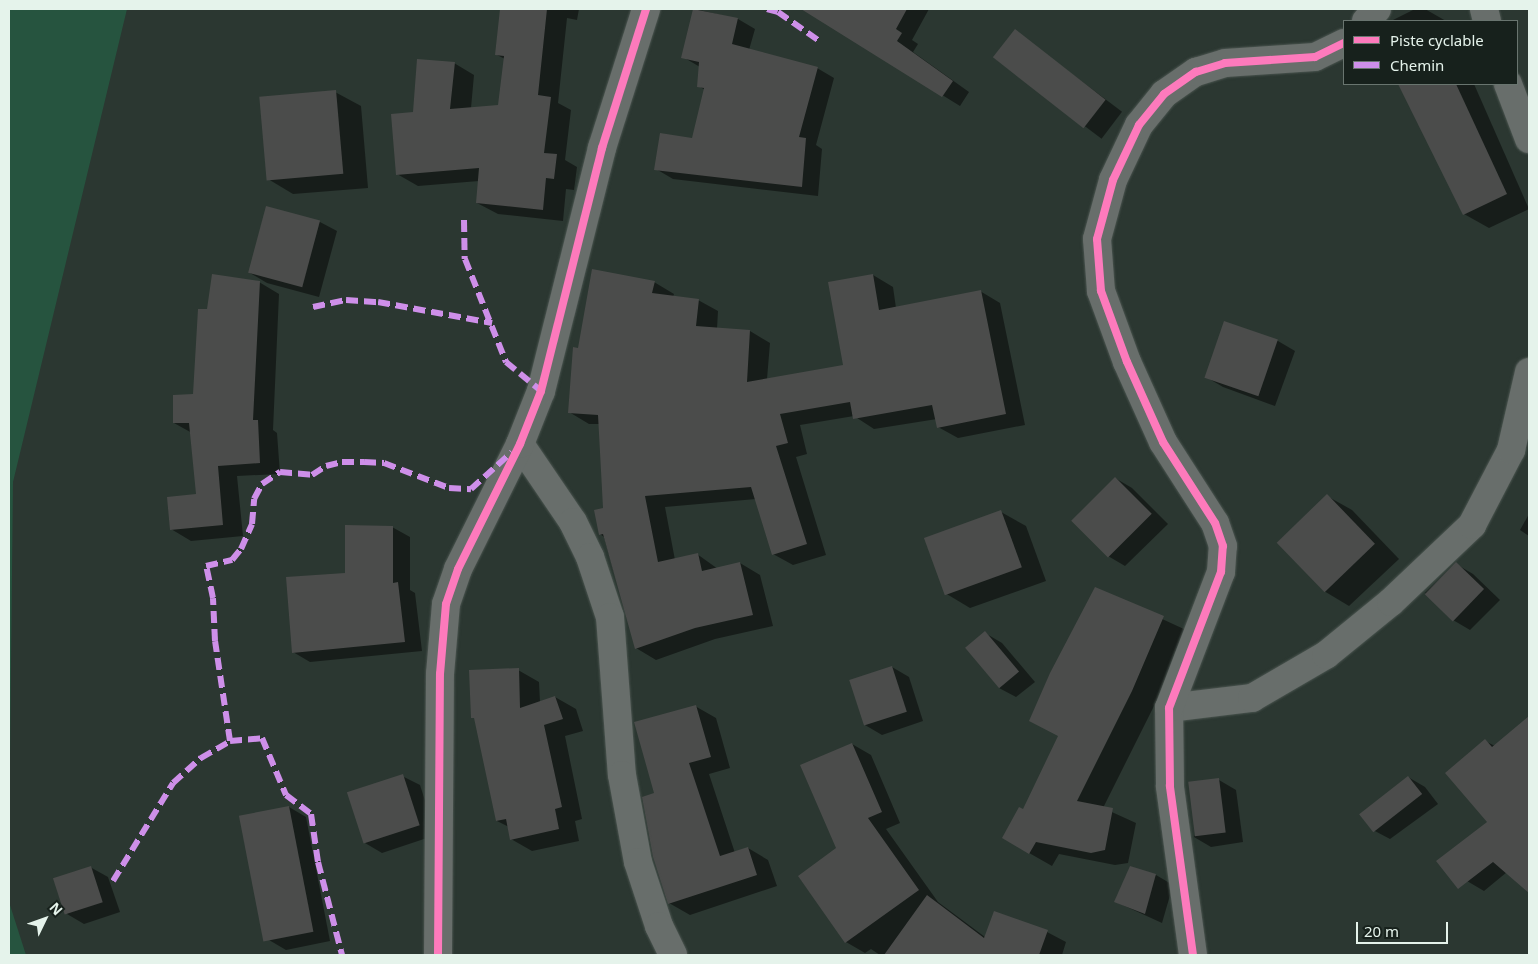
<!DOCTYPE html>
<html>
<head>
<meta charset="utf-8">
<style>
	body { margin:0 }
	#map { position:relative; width:1538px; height:964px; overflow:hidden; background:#2b3731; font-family:"Noto Sans",sans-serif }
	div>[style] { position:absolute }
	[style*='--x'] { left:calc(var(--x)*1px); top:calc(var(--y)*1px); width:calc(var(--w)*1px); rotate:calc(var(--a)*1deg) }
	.green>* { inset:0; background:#26543f }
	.shadow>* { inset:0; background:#0007; transform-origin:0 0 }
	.building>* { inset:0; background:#4b4c4b; transform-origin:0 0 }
	.roads { filter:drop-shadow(0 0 1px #4a544f) drop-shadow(0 0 1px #4a544f) }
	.minor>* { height:28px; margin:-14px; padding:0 14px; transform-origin:14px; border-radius:14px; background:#686e6b }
	.quiet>* { height:6px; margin-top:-3px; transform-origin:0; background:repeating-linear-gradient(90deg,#ce8fe9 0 12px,transparent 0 18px) }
	.cycleway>* { height:8px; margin:-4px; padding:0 4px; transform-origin:4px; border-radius:4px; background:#fd7abc }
	span { translate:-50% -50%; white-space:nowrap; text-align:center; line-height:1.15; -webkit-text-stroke:5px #17211c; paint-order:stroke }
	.frame { position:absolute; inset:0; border:10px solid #e5f3eb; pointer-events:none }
	.legend { position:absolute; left:1343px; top:20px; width:175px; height:65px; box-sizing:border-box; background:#17211c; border:1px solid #69756f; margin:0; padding:6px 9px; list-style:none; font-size:15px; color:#e5f3eb }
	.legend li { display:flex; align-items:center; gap:10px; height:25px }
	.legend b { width:25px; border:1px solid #69756f }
	.north { position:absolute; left:20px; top:894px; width:50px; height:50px; -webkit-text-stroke:4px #17211c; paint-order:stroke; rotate:48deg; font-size:14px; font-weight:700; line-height:20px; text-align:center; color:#e5f3eb }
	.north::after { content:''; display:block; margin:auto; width:18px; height:22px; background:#e5f3eb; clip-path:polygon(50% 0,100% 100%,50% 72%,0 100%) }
	.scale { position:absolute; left:1356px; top:922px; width:92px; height:22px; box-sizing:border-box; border:2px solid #e5f3eb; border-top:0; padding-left:6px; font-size:15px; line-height:18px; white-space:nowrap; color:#e5f3eb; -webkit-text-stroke:4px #17211c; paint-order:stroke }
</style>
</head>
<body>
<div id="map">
	<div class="green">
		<i style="clip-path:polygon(9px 9px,127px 9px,13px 482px,9px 851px)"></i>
		<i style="clip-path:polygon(9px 902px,26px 955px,9px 955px)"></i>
	</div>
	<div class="shadow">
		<i style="clip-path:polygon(493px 9px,579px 9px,577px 20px,567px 18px,558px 103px,571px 110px,565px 160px,577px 167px,574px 190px,566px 189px,563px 221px,498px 214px,477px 203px,479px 181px,418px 186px,397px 174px,414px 113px,454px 63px,474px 75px,471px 108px,499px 106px,505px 59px,497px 55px,501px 10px)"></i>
		<i style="clip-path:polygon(695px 9px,738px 19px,755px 29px,749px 50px,817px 68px,834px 78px,816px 145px,822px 149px,818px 196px,673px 179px,656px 169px,693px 140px,705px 90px,699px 86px,700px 67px,683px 57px)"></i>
		<i style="clip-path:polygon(803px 9px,929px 9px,912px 40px,918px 44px,913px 52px,969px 92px,960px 106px)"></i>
		<i style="clip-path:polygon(1415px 9px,1425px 9px,1446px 21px,1391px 21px)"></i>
		<i style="left:1015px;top:31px;width:134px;height:34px;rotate:37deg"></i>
		<i style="clip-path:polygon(1399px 84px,1474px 84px,1529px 209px,1489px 228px,1464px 214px)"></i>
		<i style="clip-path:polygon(335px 92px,361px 106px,368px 188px,293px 194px,268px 179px)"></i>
		<i style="clip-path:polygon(267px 207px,320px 222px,337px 231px,319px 297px,267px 283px,250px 273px)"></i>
		<i style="clip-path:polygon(873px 275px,893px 287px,896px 308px,980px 291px,1000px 303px,1025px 425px,958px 438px,938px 427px,937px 419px,874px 429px,854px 416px,800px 425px,807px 454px,796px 457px,826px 555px,793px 565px,773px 554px,756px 499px,665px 507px,675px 560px,697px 554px,718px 569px,740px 563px,760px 575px,773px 626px,715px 639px,656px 660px,636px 648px,604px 537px,600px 534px,604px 509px,600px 424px,589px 424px,569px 412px,579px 349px,654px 282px,674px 294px,673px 297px,698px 300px,718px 311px,717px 329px,750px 331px,770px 343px,767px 379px,845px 366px)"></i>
		<i style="clip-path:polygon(259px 282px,279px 294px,273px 430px,277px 433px,280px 474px,237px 476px,243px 536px,191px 541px,171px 529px,198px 495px,192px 433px,174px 423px,195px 396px,208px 311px)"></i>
		<i style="clip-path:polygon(1225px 322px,1278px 341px,1295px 351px,1275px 406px,1223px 387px,1206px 377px)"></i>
		<i style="clip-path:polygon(1115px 478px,1132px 488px,1168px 524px,1125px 566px,1108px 556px,1073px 520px)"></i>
		<i style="clip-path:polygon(1327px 496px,1352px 510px,1399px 559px,1349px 606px,1324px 591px,1278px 542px)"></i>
		<i style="clip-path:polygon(1001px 512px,1026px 526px,1046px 581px,970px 608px,945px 593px)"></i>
		<i style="clip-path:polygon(1529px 514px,1529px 536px,1520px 530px)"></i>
		<i style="clip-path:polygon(392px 527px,410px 537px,410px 590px,415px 593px,422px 651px,310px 662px,293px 652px,346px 575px)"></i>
		<i style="clip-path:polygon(1456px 564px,1473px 574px,1500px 600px,1470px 630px,1453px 620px,1425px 593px)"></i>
		<i style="clip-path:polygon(1095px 588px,1186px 630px,1155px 704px,1103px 808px,1136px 823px,1128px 863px,1115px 865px,1059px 854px,1052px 866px,1003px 838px,1023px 811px,1059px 736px)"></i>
		<i style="clip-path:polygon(985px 633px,1002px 643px,1035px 682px,1016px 697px,999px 688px)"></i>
		<i style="clip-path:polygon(892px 667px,909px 677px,923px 721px,882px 735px,865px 725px)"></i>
		<i style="clip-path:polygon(518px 670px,539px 682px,540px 702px,555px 697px,576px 709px,583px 731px,565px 736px,582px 819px,575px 821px,579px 841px,532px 851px,511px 839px,509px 827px,497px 821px)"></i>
		<i style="clip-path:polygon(695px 706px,716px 718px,730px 768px,709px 774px,735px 853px,748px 848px,768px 860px,777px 886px,690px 915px,669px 903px,655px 794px)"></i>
		<i style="clip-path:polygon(1529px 718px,1529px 891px,1507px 872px,1484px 891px,1467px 881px,1489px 822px,1485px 741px,1495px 746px)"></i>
		<i style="clip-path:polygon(852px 744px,871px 755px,900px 823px,886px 829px,938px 902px,985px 937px,1047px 932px,1066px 942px,1062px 955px,880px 955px,871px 949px,865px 953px,846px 942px,799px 877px,838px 849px)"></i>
		<i style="clip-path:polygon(402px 776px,420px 785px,436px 835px,382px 853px,365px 843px)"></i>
		<i style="clip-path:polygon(1408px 777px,1425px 787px,1438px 804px,1390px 839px,1373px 830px)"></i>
		<i style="clip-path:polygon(1219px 780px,1236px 790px,1243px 842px,1211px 847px,1194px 837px)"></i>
		<i style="clip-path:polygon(289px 807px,306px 817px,330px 941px,286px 950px,269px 940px)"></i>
		<i style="clip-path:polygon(90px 867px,108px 877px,120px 912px,84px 924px,67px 914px)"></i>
		<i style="clip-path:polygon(1156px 875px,1173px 885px,1162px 923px,1116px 902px)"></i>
	</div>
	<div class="building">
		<i style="clip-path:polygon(500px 9px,547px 9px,538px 95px,551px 97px,544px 153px,557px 154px,554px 179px,546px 178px,543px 210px,476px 203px,479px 168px,396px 175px,391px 114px,413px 112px,417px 59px,455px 62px,450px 109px,498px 105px,504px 56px,495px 55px)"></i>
		<i style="clip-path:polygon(693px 9px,738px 18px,732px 44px,818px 67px,799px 137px,806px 138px,802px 187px,654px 170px,660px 133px,692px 138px,704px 88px,697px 87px,699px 62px,681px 58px)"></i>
		<i style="clip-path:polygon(801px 9px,907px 9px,896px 29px,902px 33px,897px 41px,953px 81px,942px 97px)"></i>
		<i style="left:1015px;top:29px;width:115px;height:36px;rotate:38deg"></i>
		<i style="clip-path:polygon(1398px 84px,1456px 84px,1507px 194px,1463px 215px)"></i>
		<i style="left:336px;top:90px;width:84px;height:77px;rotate:85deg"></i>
		<i style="left:266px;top:206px;width:56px;height:69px;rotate:15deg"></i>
		<i style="clip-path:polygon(592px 269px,655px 281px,652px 293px,699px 299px,696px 326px,750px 330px,747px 382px,843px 365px,828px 282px,873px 274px,879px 310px,981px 290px,1006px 414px,937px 428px,932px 405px,853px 419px,850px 402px,780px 414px,788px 443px,776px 446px,807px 544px,772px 555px,751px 487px,645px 496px,658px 562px,698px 553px,702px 571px,740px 562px,753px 615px,695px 628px,635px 649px,603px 534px,599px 535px,594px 510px,603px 508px,598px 415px,568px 413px,573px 347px,578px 348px)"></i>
		<i style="clip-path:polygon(212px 274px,260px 281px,253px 420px,258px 420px,260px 463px,218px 466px,223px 525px,170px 530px,167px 497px,196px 494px,189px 423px,173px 423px,173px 395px,193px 394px,198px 309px,207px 309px)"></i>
		<i style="left:1224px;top:321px;width:57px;height:60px;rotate:19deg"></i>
		<i style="left:1115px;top:477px;width:52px;height:62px;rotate:45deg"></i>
		<i style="left:1327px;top:494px;width:69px;height:70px;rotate:46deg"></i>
		<i style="left:1001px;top:510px;width:61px;height:82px;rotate:70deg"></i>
		<i style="clip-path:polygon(345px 525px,393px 526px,393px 583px,398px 582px,405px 642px,292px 653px,286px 577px,345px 573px)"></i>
		<i style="left:1456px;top:562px;width:39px;height:45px;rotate:44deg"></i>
		<i style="clip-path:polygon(1095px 587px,1164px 616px,1132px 691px,1077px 801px,1113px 808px,1105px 850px,1091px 853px,1036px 842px,1029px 854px,1002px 838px,1019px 807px,1023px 809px,1058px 736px,1029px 721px,1050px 673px)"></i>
		<i style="left:985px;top:631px;width:53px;height:26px;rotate:50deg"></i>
		<i style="left:892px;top:666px;width:48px;height:45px;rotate:72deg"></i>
		<i style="clip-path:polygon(519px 668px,520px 708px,555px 696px,563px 719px,544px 725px,562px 807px,555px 809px,559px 829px,510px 840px,506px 819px,496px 821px,474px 718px,471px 718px,469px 670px)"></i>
		<i style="clip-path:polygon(696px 705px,711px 757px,689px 763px,720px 856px,748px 847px,757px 875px,668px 904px,653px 857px,642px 797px,654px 793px,634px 722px)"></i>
		<i style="clip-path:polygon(1529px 716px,1529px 893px,1493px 862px,1458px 889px,1436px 861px,1487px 822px,1445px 773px,1485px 739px,1492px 747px)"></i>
		<i style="clip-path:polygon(852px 743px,882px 812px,868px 818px,919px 890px,845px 943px,798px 876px,836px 848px,800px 765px)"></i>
		<i style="left:403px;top:774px;width:54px;height:59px;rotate:72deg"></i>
		<i style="left:1408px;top:776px;width:23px;height:62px;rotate:52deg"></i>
		<i style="left:1219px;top:778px;width:55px;height:31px;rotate:83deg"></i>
		<i style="left:289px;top:806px;width:128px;height:51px;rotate:79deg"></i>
		<i style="left:91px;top:866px;width:38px;height:40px;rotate:72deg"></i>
		<i style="clip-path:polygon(1130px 866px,1156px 874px,1145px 914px,1114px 902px)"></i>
		<i style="clip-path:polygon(927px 895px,984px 938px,994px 911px,1048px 930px,1039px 955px,884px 955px)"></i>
	</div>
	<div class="roads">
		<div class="minor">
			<i style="--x:1484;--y:9;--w:12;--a:76"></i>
			<i style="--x:1366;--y:21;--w:16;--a:-47"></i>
			<i style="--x:1508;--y:84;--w:59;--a:69.1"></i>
			<i style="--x:520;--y:444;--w:94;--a:55.8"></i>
			<i style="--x:573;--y:522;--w:39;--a:64"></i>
			<i style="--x:590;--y:557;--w:63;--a:71.6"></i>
			<i style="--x:610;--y:617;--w:158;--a:85.7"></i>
			<i style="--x:622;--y:775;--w:88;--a:79.6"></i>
			<i style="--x:638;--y:862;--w:67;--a:71.8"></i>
			<i style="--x:659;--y:926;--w:32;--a:64"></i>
			<i style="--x:1169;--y:708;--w:84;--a:-6.9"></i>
			<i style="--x:1252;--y:698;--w:86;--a:-30.2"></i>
			<i style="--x:1326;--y:655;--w:84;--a:-39.2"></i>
			<i style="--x:1391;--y:602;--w:112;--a:-43.5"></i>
			<i style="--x:1472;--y:525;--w:85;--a:-62.5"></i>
			<i style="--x:1511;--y:450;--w:80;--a:-77"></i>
			<i style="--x:438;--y:955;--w:281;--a:-89.6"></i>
			<i style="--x:440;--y:674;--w:70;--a:-85.1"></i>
			<i style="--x:446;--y:604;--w:37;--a:-71"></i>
			<i style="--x:458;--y:569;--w:140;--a:-63.6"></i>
			<i style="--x:520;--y:444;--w:57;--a:-68.4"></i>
			<i style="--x:541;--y:391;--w:251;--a:-75.9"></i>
			<i style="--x:602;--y:148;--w:146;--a:-72.4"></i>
			<i style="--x:1193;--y:955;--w:171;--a:-97.8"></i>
			<i style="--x:1170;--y:786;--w:78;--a:-90.7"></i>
			<i style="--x:1169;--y:708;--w:146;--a:-69.1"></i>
			<i style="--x:1221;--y:572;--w:26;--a:-86"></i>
			<i style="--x:1223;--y:546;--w:24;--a:-109"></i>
			<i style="--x:1215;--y:523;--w:96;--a:-122.7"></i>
			<i style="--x:1163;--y:442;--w:88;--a:-114.2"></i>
			<i style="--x:1127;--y:362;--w:76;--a:-110.1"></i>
			<i style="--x:1101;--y:291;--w:52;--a:-94.4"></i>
			<i style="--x:1097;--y:239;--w:61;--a:-74.8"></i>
			<i style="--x:1113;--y:180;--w:61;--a:-64.7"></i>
			<i style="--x:1139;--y:125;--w:40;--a:-51"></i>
			<i style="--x:1164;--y:94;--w:39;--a:-35"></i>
			<i style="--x:1196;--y:72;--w:30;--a:-17"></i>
			<i style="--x:1225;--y:63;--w:90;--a:-3.8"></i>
			<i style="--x:1315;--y:57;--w:32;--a:-26"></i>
		</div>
	</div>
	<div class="quiet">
		<i style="--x:767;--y:9;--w:11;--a:15"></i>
		<i style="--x:778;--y:12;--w:49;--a:35"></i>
		<i style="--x:464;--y:220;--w:39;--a:89"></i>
		<i style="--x:465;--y:259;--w:111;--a:68.3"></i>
		<i style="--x:506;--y:362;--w:45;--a:39.6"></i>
		<i style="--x:313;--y:307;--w:34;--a:-12"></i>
		<i style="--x:346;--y:300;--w:32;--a:4"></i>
		<i style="--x:378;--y:302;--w:116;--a:10.4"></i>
		<i style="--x:230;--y:741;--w:101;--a:-98.5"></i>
		<i style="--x:215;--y:641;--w:43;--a:-92.7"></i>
		<i style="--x:213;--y:598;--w:33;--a:-102"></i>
		<i style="--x:206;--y:566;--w:27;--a:-13"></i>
		<i style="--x:232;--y:560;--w:14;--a:-51"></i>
		<i style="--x:241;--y:549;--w:27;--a:-66"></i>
		<i style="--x:252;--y:524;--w:25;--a:-85"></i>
		<i style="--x:254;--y:499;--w:17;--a:-62"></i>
		<i style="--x:262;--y:484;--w:22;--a:-34"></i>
		<i style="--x:280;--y:472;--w:32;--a:5"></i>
		<i style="--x:312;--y:475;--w:17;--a:-33"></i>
		<i style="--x:326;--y:466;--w:16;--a:-14"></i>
		<i style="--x:342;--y:462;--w:22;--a:0"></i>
		<i style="--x:364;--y:462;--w:20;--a:3"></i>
		<i style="--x:384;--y:463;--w:70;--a:21"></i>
		<i style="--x:449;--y:488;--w:22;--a:3"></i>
		<i style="--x:471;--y:489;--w:55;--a:-42.1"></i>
		<i style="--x:113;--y:881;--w:115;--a:-58.5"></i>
		<i style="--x:173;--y:783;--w:38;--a:-42"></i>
		<i style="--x:201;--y:758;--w:34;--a:-30"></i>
		<i style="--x:230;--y:741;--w:32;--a:-5"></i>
		<i style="--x:262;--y:738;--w:62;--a:67.2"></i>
		<i style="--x:286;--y:795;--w:31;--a:37"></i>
		<i style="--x:311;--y:814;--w:49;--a:81.7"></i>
		<i style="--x:318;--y:862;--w:96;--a:75.5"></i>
	</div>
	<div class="cycleway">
		<i style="--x:438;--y:955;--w:281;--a:-89.6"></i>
		<i style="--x:440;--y:674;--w:70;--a:-85.1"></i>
		<i style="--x:446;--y:604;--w:37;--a:-71"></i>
		<i style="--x:458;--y:569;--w:140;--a:-63.6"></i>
		<i style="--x:520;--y:444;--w:57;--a:-68.4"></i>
		<i style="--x:541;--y:391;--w:251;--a:-75.9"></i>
		<i style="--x:602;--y:148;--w:146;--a:-72.4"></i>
		<i style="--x:1193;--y:955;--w:171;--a:-97.8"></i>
		<i style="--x:1170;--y:786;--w:78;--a:-90.7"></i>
		<i style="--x:1169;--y:708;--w:146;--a:-69.1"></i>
		<i style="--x:1221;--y:572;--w:26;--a:-86"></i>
		<i style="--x:1223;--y:546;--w:24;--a:-109"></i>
		<i style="--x:1215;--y:523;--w:96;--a:-122.7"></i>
		<i style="--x:1163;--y:442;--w:88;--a:-114.2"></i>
		<i style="--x:1127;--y:362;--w:76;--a:-110.1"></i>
		<i style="--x:1101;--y:291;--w:52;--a:-94.4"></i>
		<i style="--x:1097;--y:239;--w:61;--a:-74.8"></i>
		<i style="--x:1113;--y:180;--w:61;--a:-64.7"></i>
		<i style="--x:1139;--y:125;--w:40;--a:-51"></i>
		<i style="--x:1164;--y:94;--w:39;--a:-35"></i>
		<i style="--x:1196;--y:72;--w:30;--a:-17"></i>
		<i style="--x:1225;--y:63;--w:90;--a:-3.8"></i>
		<i style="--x:1315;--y:57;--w:32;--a:-26"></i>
	</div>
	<div class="frame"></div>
	<ul class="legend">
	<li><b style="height:6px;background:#fd7abc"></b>Piste cyclable</li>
	<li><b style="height:6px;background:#ce8fe9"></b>Chemin</li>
	</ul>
	<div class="north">N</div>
	<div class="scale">20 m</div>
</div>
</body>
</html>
